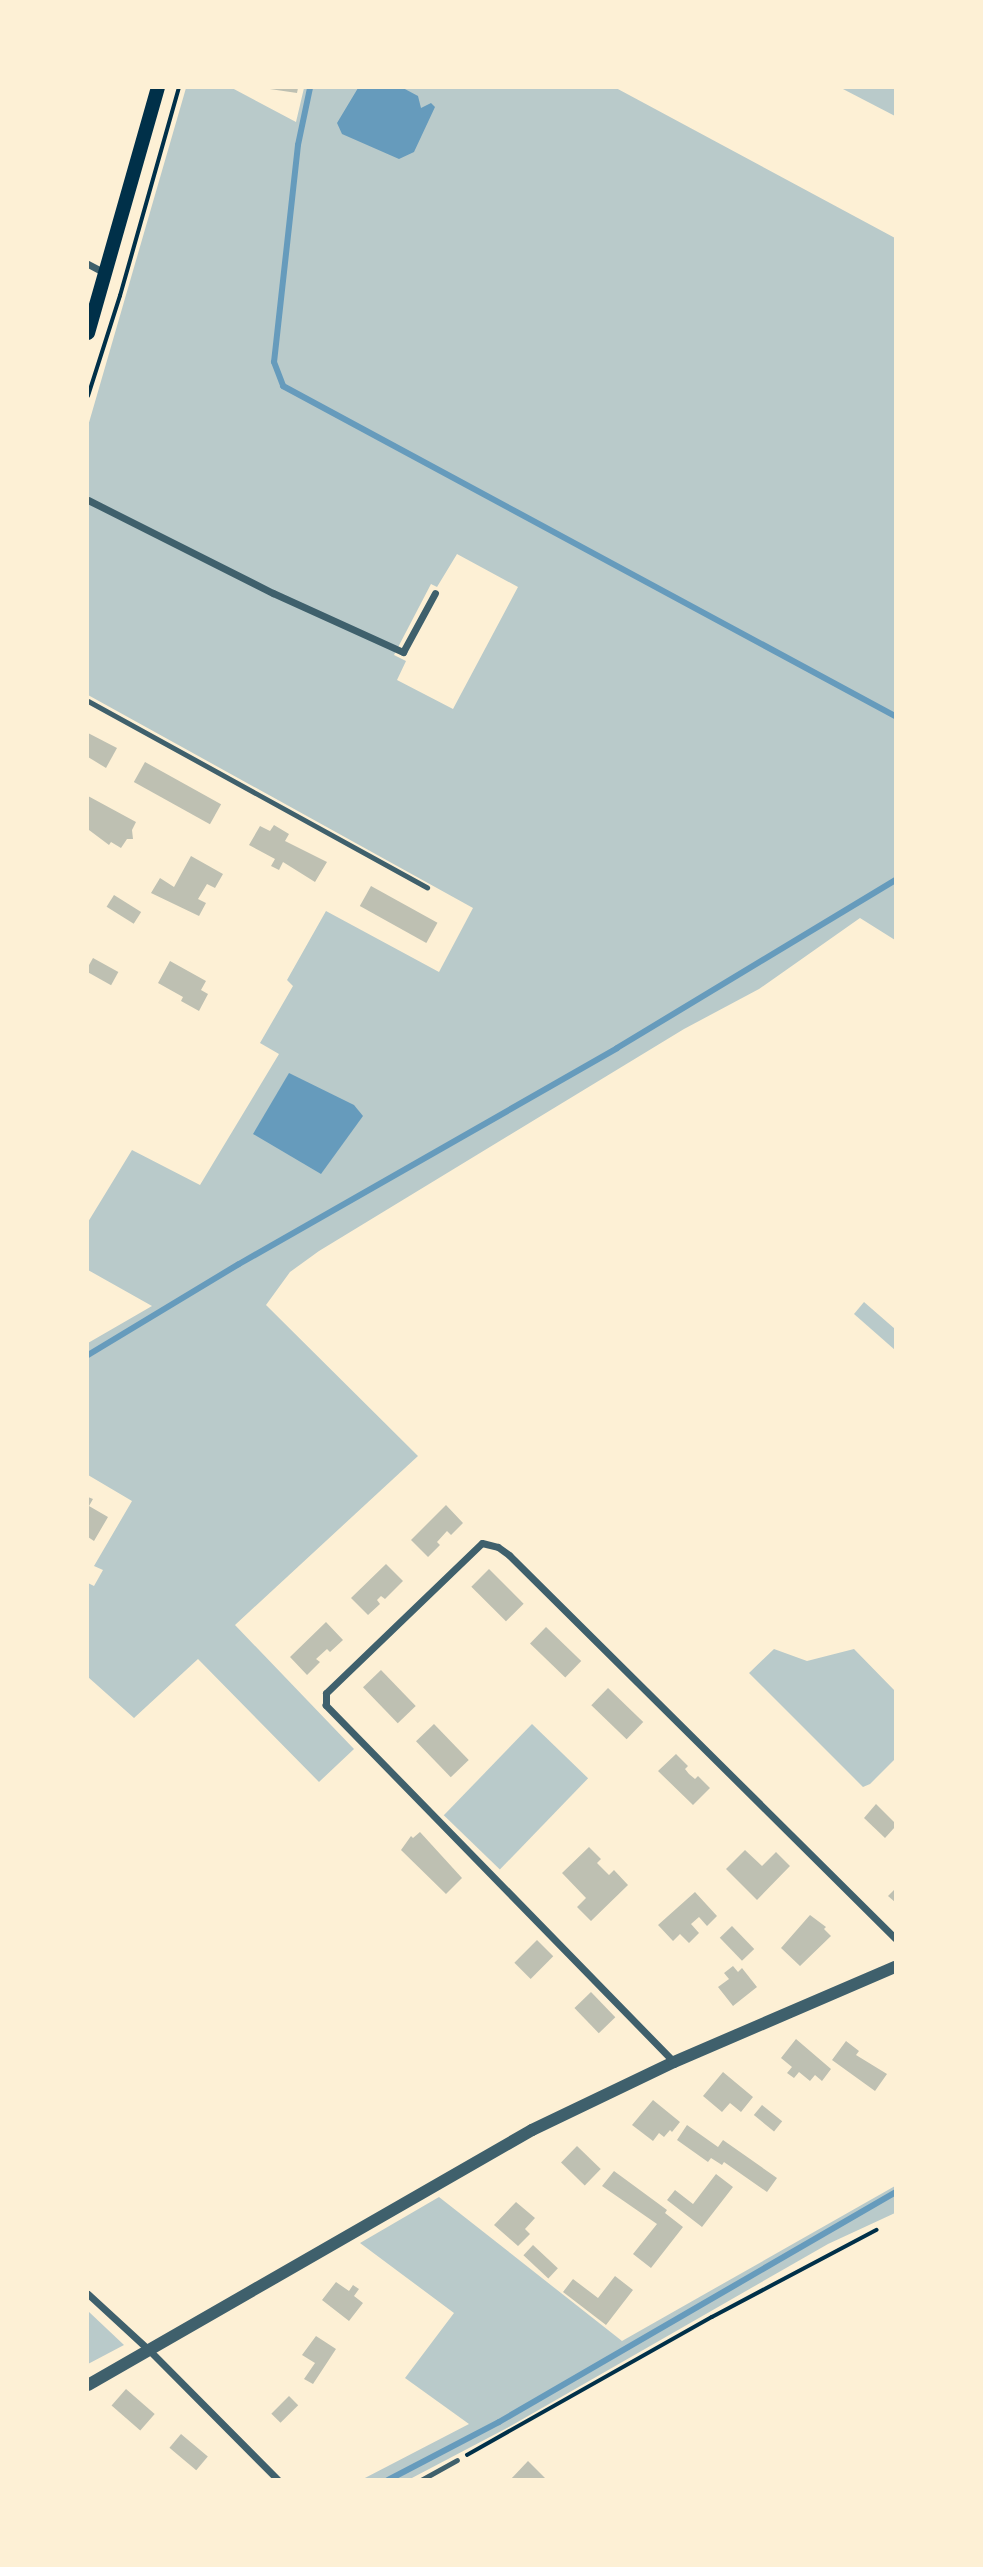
<!DOCTYPE html>
<html>
<head>
<meta charset="utf-8">
<style>
	body { margin:0 }
	#map { position:relative; width:983px; height:2567px; overflow:hidden; background:#fdf0d5; font-family:Inter,sans-serif }
	div>[style] { position:absolute }
	[style*='--x'] { left:calc(var(--x)*1px); top:calc(var(--y)*1px); width:calc(var(--w)*1px); rotate:calc(var(--a)*1deg) }
	.green>* { inset:0; background:#b9caca; transform-origin:0 0 }
	.water>* { inset:0; background:#669bbc }
	.stream>* { height:6px; margin:-3px; padding:0 3px; transform-origin:3px; border-radius:3px; background:#669bbc }
	.building>* { inset:0; background:#bec0b2; transform-origin:0 0 }
	.path>* { height:3.5px; margin:-1.75px; padding:0 1.75px; transform-origin:1.75px; border-radius:1.75px; background:#003049 }
	.service>* { height:5px; margin:-2.5px; padding:0 2.5px; transform-origin:2.5px; border-radius:2.5px; background:#3f606c }
	.minor>* { height:7px; margin:-3.5px; padding:0 3.5px; transform-origin:3.5px; border-radius:3.5px; background:#3f606c }
	.tertiary>* { height:12px; margin:-6px; padding:0 6px; transform-origin:6px; border-radius:6px; background:#3f606c }
	.secondary>* { height:14px; margin:-7px; padding:0 7px; transform-origin:7px; border-radius:7px; background:#003049 }
	span { translate:-50% -50%; white-space:nowrap; text-align:center; line-height:1.15; -webkit-text-stroke:7px #fdf0d5; paint-order:stroke }
	.frame { position:absolute; inset:0; border:89px solid #fdf0d5; pointer-events:none }
</style>
</head>
<body>
<div id="map">
	<div class="green">
		<i style="clip-path:polygon(evenodd,186px 88px,232px 88px,296px 122px,304px 88px,616px 88px,895px 238px,895px 940px,860px 918px,759px 989px,684px 1029px,319px 1251px,290px 1272px,266px 1305px,418px 1456px,235px 1625px,354px 1749px,319px 1782px,198px 1659px,134px 1718px,88px 1677px,88px 1583px,94px 1586px,103px 1570px,94px 1566px,132px 1501px,88px 1475px,88px 1343px,152px 1306px,88px 1270px,88px 1222px,132px 1150px,200px 1185px,279px 1054px,260px 1043px,293px 986px,287px 980px,326px 911px,439px 972px,473px 908px,88px 695px,88px 426px,186px 88px,457px 554px,518px 587px,453px 709px,397px 680px,406px 661px,394px 655px,431px 584px,437px 587px,457px 554px)"></i>
		<i style="clip-path:polygon(841px 88px,895px 88px,895px 116px)"></i>
		<i style="clip-path:polygon(864px 1302px,895px 1329px,895px 1350px,854px 1314px)"></i>
		<i style="clip-path:polygon(774px 1649px,807px 1661px,854px 1649px,895px 1691px,895px 1759px,870px 1784px,863px 1787px,749px 1673px)"></i>
		<i style="left:532px;top:1724px;width:78px;height:127px;rotate:44deg"></i>
		<i style="clip-path:polygon(895px 2186px,895px 2213px,828px 2244px,507px 2428px,410px 2479px,363px 2479px,469px 2424px,405px 2378px,454px 2313px,360px 2243px,439px 2197px,622px 2341px)"></i>
		<i style="clip-path:polygon(88px 2311px,124px 2345px,88px 2364px)"></i>
	</div>
	<div class="water">
		<i style="clip-path:polygon(358px 88px,403px 88px,418px 96px,421px 108px,431px 103px,435px 107px,414px 152px,399px 159px,342px 134px,337px 123px)"></i>
		<i style="clip-path:polygon(289px 1073px,354px 1105px,363px 1116px,321px 1174px,253px 1134px)"></i>
	</div>
	<div class="stream">
		<i style="--x:310;--y:88;--w:58;--a:101.9"></i>
		<i style="--x:298;--y:145;--w:218;--a:96.3"></i>
		<i style="--x:274;--y:362;--w:26;--a:69"></i>
		<i style="--x:283;--y:386;--w:695;--a:28.33"></i>
		<i style="--x:88;--y:1355;--w:176;--a:-31.1"></i>
		<i style="--x:239;--y:1264;--w:435;--a:-29.7"></i>
		<i style="--x:617;--y:1048;--w:325;--a:-31.1"></i>
		<i style="--x:388;--y:2480;--w:125;--a:-27.6"></i>
		<i style="--x:499;--y:2422;--w:458;--a:-30.1"></i>
	</div>
	<div class="building">
		<i style="clip-path:polygon(263px 88px,298px 88px,297px 93px)"></i>
		<i style="clip-path:polygon(88px 733px,117px 748px,106px 768px,88px 757px)"></i>
		<i style="left:145px;top:762px;width:87px;height:23px;rotate:29deg"></i>
		<i style="clip-path:polygon(88px 796px,136px 822px,132px 830px,133px 839px,127px 839px,121px 848px,111px 842px,109px 845px,89px 830px)"></i>
		<i style="clip-path:polygon(274px 825px,289px 834px,285px 841px,327px 862px,315px 882px,283px 862px,279px 870px,271px 866px,275px 859px,249px 845px,260px 826px,270px 831px)"></i>
		<i style="clip-path:polygon(191px 856px,223px 874px,215px 888px,207px 884px,198px 899px,206px 903px,199px 916px,151px 893px,160px 878px,174px 887px)"></i>
		<i style="left:371px;top:886px;width:76px;height:23px;rotate:29deg"></i>
		<i style="left:114px;top:895px;width:32px;height:14px;rotate:32deg"></i>
		<i style="left:93px;top:958px;width:29px;height:15px;rotate:29deg"></i>
		<i style="clip-path:polygon(170px 961px,206px 981px,201px 990px,208px 994px,199px 1011px,181px 1001px,183px 997px,158px 983px)"></i>
		<i style="clip-path:polygon(88px 1497px,93px 1499px,89px 1506px,108px 1517px,94px 1541px,88px 1537px)"></i>
		<i style="clip-path:polygon(446px 1505px,463px 1523px,451px 1535px,447px 1531px,437px 1542px,440px 1545px,428px 1557px,411px 1540px)"></i>
		<i style="clip-path:polygon(386px 1564px,403px 1581px,385px 1599px,381px 1596px,377px 1600px,380px 1604px,368px 1615px,351px 1598px)"></i>
		<i style="left:489px;top:1569px;width:49px;height:25px;rotate:45deg"></i>
		<i style="clip-path:polygon(326px 1622px,343px 1640px,330px 1652px,327px 1649px,316px 1659px,320px 1662px,307px 1675px,290px 1657px)"></i>
		<i style="left:546px;top:1627px;width:49px;height:23px;rotate:44deg"></i>
		<i style="left:381px;top:1670px;width:50px;height:25px;rotate:46deg"></i>
		<i style="left:608px;top:1688px;width:49px;height:24px;rotate:44deg"></i>
		<i style="left:434px;top:1724px;width:50px;height:25px;rotate:46deg"></i>
		<i style="clip-path:polygon(676px 1754px,688px 1766px,685px 1769px,689px 1774px,695px 1779px,698px 1776px,710px 1788px,693px 1805px,658px 1771px)"></i>
		<i style="clip-path:polygon(876px 1804px,895px 1823px,895px 1827px,885px 1838px,864px 1818px)"></i>
		<i style="clip-path:polygon(420px 1832px,462px 1878px,446px 1894px,401px 1850px,411px 1836px,413px 1838px)"></i>
		<i style="clip-path:polygon(589px 1847px,601px 1859px,597px 1863px,609px 1875px,614px 1870px,628px 1885px,591px 1921px,577px 1907px,586px 1898px,562px 1873px)"></i>
		<i style="clip-path:polygon(745px 1850px,762px 1866px,776px 1852px,790px 1866px,757px 1900px,726px 1869px)"></i>
		<i style="clip-path:polygon(895px 1889px,895px 1902px,888px 1896px)"></i>
		<i style="clip-path:polygon(695px 1892px,717px 1916px,707px 1926px,699px 1917px,691px 1924px,699px 1933px,689px 1943px,680px 1934px,673px 1941px,658px 1925px)"></i>
		<i style="clip-path:polygon(810px 1915px,826px 1927px,824px 1929px,831px 1936px,800px 1966px,781px 1948px)"></i>
		<i style="left:732px;top:1926px;width:32px;height:17px;rotate:46deg"></i>
		<i style="left:537px;top:1940px;width:23px;height:32px;rotate:45deg"></i>
		<i style="clip-path:polygon(733px 1966px,738px 1972px,742px 1968px,757px 1987px,733px 2006px,718px 1987px,729px 1979px,724px 1973px)"></i>
		<i style="left:591px;top:1992px;width:35px;height:23px;rotate:46deg"></i>
		<i style="clip-path:polygon(796px 2039px,831px 2069px,822px 2081px,815px 2075px,810px 2081px,799px 2072px,794px 2078px,787px 2073px,792px 2067px,781px 2058px)"></i>
		<i style="clip-path:polygon(846px 2041px,859px 2051px,856px 2055px,887px 2074px,875px 2091px,832px 2060px)"></i>
		<i style="clip-path:polygon(723px 2072px,753px 2097px,741px 2112px,730px 2103px,722px 2112px,703px 2096px)"></i>
		<i style="clip-path:polygon(653px 2100px,680px 2122px,672px 2132px,670px 2130px,664px 2137px,659px 2133px,653px 2141px,632px 2125px)"></i>
		<i style="left:762px;top:2105px;width:26px;height:13px;rotate:39deg"></i>
		<i style="clip-path:polygon(687px 2125px,718px 2147px,723px 2140px,777px 2178px,767px 2192px,724px 2162px,722px 2165px,711px 2158px,708px 2162px,677px 2140px)"></i>
		<i style="left:577px;top:2146px;width:33px;height:23px;rotate:44deg"></i>
		<i style="clip-path:polygon(614px 2171px,667px 2210px,665px 2213px,683px 2227px,651px 2268px,633px 2254px,657px 2224px,602px 2186px)"></i>
		<i style="clip-path:polygon(716px 2174px,733px 2187px,702px 2227px,667px 2200px,675px 2190px,693px 2204px)"></i>
		<i style="clip-path:polygon(516px 2202px,535px 2218px,525px 2229px,530px 2234px,518px 2246px,494px 2225px)"></i>
		<i style="left:533px;top:2245px;width:34px;height:14px;rotate:43deg"></i>
		<i style="clip-path:polygon(615px 2276px,633px 2290px,606px 2325px,563px 2292px,573px 2279px,598px 2298px)"></i>
		<i style="clip-path:polygon(336px 2282px,349px 2291px,353px 2285px,359px 2289px,354px 2296px,363px 2303px,349px 2321px,322px 2300px)"></i>
		<i style="clip-path:polygon(316px 2336px,336px 2349px,313px 2384px,304px 2379px,315px 2363px,302px 2355px)"></i>
		<i style="left:126px;top:2389px;width:38px;height:22px;rotate:41deg"></i>
		<i style="left:289px;top:2396px;width:13px;height:25px;rotate:45deg"></i>
		<i style="left:181px;top:2434px;width:35px;height:18px;rotate:40deg"></i>
		<i style="clip-path:polygon(528px 2461px,547px 2480px,510px 2480px)"></i>
	</div>
	<div class="path">
		<i style="--x:88;--y:396;--w:105;--a:-72.3"></i>
		<i style="--x:120;--y:296;--w:216;--a:-74.2"></i>
		<i style="--x:467;--y:2455;--w:281;--a:-29.4"></i>
		<i style="--x:712;--y:2317;--w:186;--a:-27.9"></i>
	</div>
	<div class="service">
		<i style="--x:88;--y:701;--w:387;--a:28.8"></i>
		<i style="--x:421;--y:2480;--w:41;--a:-29.1"></i>
	</div>
	<div class="minor">
		<i style="--x:88;--y:264;--w:19;--a:28"></i>
		<i style="--x:88;--y:500;--w:207;--a:26.7"></i>
		<i style="--x:273;--y:593;--w:143;--a:24.4"></i>
		<i style="--x:403;--y:652;--w:67;--a:-61.5"></i>
		<i style="--x:674;--y:2062;--w:499;--a:-134.3"></i>
		<i style="--x:326;--y:1705;--w:12;--a:-90"></i>
		<i style="--x:326;--y:1693;--w:216;--a:-43.9"></i>
		<i style="--x:482;--y:1543;--w:16;--a:14"></i>
		<i style="--x:498;--y:1547;--w:14;--a:36"></i>
		<i style="--x:509;--y:1555;--w:544;--a:44.78"></i>
		<i style="--x:88;--y:2294;--w:84;--a:42.6"></i>
		<i style="--x:150;--y:2351;--w:182;--a:45.2"></i>
	</div>
	<div class="tertiary">
		<i style="--x:88;--y:2385;--w:512;--a:-29.87"></i>
		<i style="--x:532;--y:2130;--w:157;--a:-25.6"></i>
		<i style="--x:674;--y:2062;--w:241;--a:-23.3"></i>
	</div>
	<div class="secondary">
		<i style="--x:88;--y:333;--w:255;--a:-74.1"></i>
	</div>
	<div class="frame"></div>
</div>
</body>
</html>
